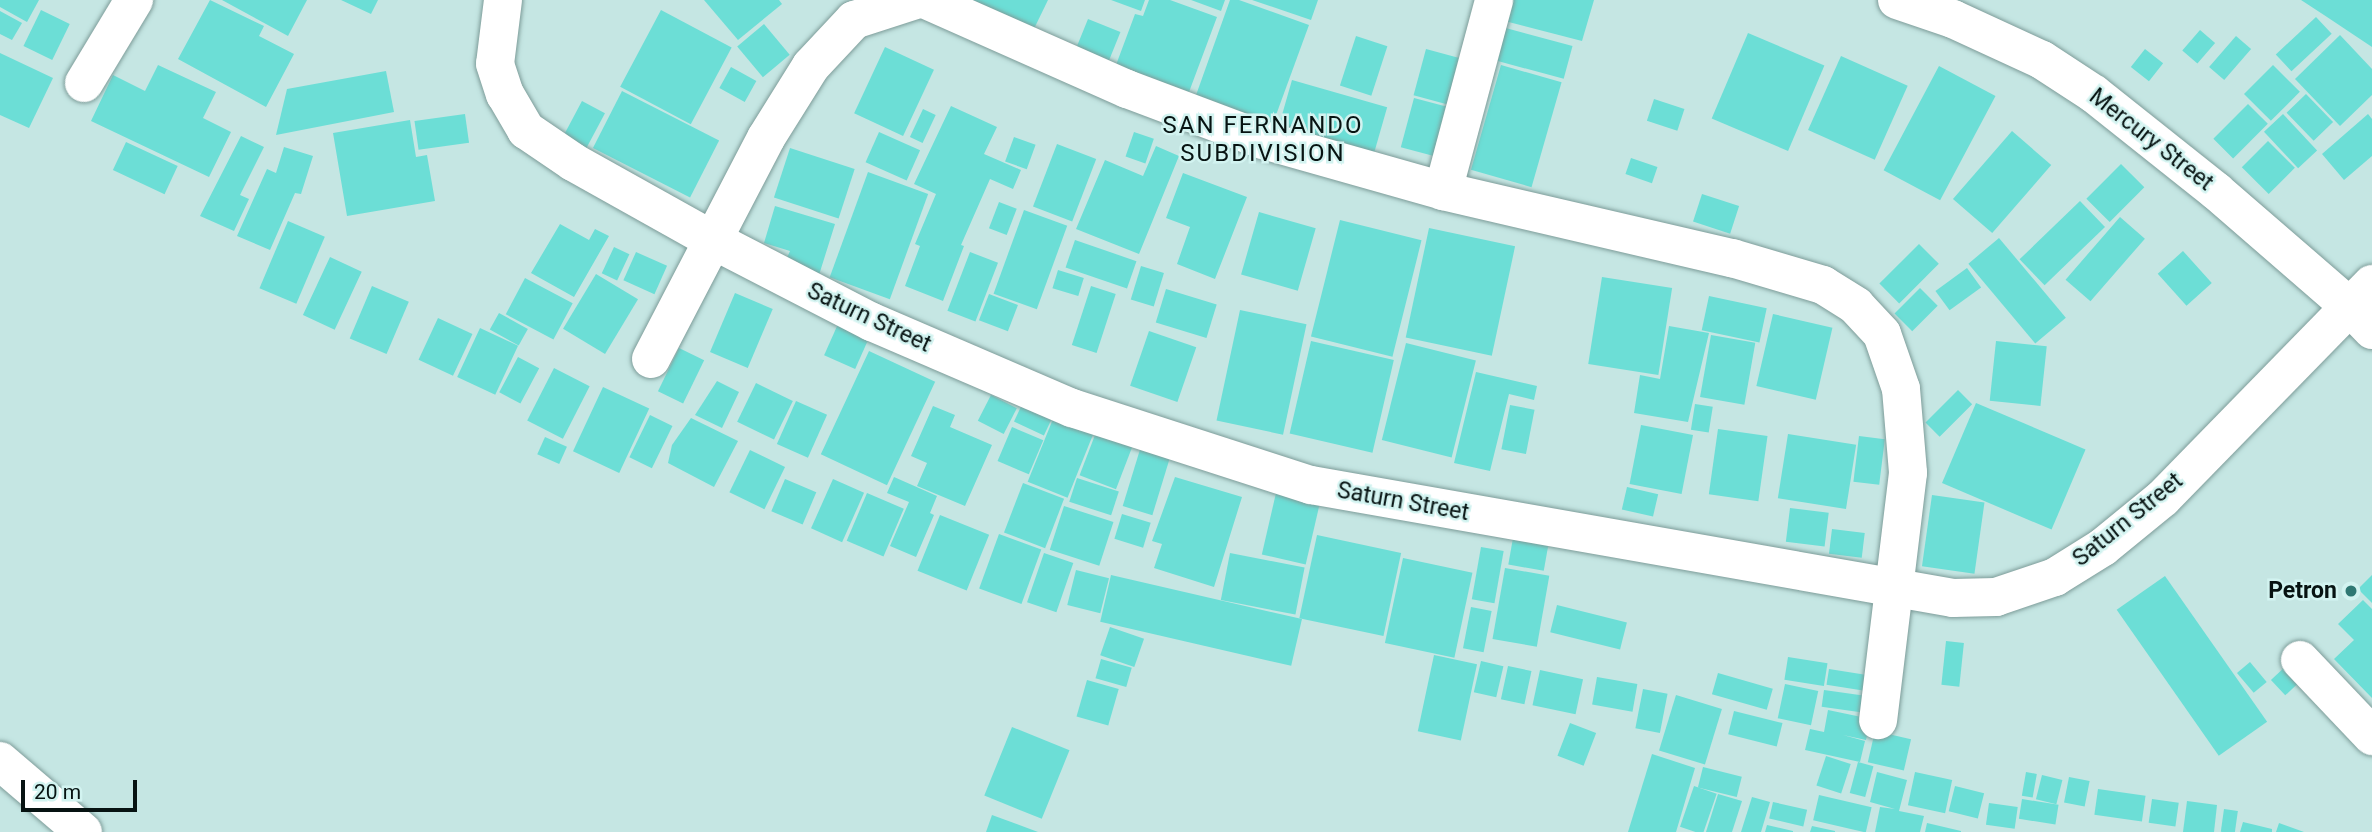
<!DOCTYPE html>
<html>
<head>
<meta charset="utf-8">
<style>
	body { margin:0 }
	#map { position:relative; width:2372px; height:832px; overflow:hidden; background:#c5e6e3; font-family:Roboto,sans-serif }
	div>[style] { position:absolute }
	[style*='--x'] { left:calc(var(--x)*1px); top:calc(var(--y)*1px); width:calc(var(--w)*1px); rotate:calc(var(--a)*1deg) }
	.building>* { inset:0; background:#6cded6; transform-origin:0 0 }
	.roads { filter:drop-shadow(0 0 2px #7d9c99) drop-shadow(0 0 2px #7d9c99) }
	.minor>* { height:38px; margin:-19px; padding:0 19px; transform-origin:19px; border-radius:19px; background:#fff }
	.dots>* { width:19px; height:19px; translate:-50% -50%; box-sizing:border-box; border:4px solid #d2f3f0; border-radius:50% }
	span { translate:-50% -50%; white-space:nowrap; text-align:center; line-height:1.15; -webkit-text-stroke:5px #d2f3f0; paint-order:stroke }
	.street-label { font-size:23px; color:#071312 }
	.poi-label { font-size:23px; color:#071312; font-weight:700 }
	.right { translate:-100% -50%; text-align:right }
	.neighbourhood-label { font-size:24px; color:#071312; letter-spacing:2px }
	.scale { position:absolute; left:21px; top:780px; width:116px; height:32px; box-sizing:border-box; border:4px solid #071312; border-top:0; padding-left:9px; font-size:21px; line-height:24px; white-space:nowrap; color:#071312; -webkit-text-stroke:5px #d2f3f0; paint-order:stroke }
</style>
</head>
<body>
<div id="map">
	<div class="building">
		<i style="clip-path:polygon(0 0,39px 0,27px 22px,0 7px)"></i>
		<i style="clip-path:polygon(210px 0,264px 26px,259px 36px,294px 54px,266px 107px,178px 59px)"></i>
		<i style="clip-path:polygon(222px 0,307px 0,288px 36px)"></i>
		<i style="clip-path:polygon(341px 0,378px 0,371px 14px)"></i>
		<i style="clip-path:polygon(704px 0,779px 0,782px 4px,738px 40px)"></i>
		<i style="clip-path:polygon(961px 0,1048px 0,1030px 37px)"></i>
		<i style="clip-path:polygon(1111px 0,1145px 0,1141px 11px)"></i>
		<i style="clip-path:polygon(1149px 0,1170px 0,1217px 17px,1189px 92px,1116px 65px,1135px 14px,1143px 16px)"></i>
		<i style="clip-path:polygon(1191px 0,1225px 0,1221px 11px)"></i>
		<i style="clip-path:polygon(1230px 0,1239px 0,1309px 25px,1272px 126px,1195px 98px)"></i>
		<i style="clip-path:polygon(1252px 0,1318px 0,1311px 20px)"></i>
		<i style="clip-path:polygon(1506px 0,1594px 0,1582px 41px,1501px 20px)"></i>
		<i style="clip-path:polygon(2301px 0,2372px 0,2372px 47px,2324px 15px)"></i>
		<i style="left:41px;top:10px;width:32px;height:40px;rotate:26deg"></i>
		<i style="left:661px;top:10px;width:80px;height:87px;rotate:28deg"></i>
		<i style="clip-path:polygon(0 11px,22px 23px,12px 40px,0 34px)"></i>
		<i style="left:2316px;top:17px;width:23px;height:55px;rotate:47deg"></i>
		<i style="left:1088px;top:19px;width:35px;height:43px;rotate:22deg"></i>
		<i style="left:764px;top:24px;width:40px;height:35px;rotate:50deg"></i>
		<i style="left:1502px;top:27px;width:73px;height:34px;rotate:15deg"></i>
		<i style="left:2200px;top:30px;width:20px;height:27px;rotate:41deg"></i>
		<i style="left:1748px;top:33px;width:83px;height:93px;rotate:23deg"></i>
		<i style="clip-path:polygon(2340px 35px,2372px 69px,2372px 95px,2340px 126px,2295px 79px)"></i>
		<i style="left:1356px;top:36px;width:33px;height:52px;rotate:18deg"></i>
		<i style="left:2236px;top:36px;width:20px;height:41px;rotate:41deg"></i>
		<i style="left:885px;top:47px;width:54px;height:73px;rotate:25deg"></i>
		<i style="left:1426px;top:49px;width:43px;height:48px;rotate:15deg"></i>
		<i style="left:2145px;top:49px;width:23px;height:23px;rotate:38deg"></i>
		<i style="clip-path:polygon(0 53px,53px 78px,29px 128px,0 115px)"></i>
		<i style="left:1841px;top:56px;width:73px;height:81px;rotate:24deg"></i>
		<i style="clip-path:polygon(158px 65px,216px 92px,203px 118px,231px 132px,209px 177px,91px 121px,113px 75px,145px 91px)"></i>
		<i style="left:1501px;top:65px;width:63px;height:109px;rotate:16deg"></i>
		<i style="left:2273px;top:65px;width:38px;height:41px;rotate:45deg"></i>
		<i style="left:1939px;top:66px;width:64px;height:118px;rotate:28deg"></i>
		<i style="left:731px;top:67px;width:29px;height:24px;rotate:29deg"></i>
		<i style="clip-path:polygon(386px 71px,394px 112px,276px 135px,287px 89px)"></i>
		<i style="left:1292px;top:80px;width:99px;height:48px;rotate:16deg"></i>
		<i style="left:622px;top:91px;width:109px;height:64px;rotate:27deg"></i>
		<i style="left:2306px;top:94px;width:39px;height:27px;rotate:46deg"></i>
		<i style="left:1414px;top:98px;width:41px;height:51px;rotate:15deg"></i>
		<i style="left:1654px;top:99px;width:32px;height:23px;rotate:18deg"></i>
		<i style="left:582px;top:101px;width:26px;height:53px;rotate:28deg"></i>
		<i style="left:2248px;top:104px;width:28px;height:49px;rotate:45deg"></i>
		<i style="clip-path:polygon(951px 106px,997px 127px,984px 154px,1021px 170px,1013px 189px,990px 179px,961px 245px,964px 246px,943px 301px,905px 286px,920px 246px,915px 244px,936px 194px,914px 184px)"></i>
		<i style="left:923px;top:109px;width:14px;height:31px;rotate:25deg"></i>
		<i style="left:465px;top:114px;width:29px;height:51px;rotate:82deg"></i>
		<i style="left:2283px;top:114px;width:50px;height:26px;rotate:47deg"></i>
		<i style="clip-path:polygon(2368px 114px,2372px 119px,2372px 156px,2344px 180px,2322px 154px)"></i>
		<i style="clip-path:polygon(410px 120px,416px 157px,427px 155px,435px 201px,347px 216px,333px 133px)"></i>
		<i style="left:2012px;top:131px;width:52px;height:90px;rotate:41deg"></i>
		<i style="left:879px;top:132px;width:45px;height:33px;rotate:24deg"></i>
		<i style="left:1134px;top:132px;width:21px;height:26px;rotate:19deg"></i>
		<i style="clip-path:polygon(241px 136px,264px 147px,240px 195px,249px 199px,234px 231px,200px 216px)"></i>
		<i style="left:1014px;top:137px;width:23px;height:26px;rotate:20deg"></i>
		<i style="left:2268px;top:141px;width:38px;height:37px;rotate:45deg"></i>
		<i style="left:126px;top:142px;width:57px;height:31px;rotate:25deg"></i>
		<i style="left:1057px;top:144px;width:42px;height:67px;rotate:21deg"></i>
		<i style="clip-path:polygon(1156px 146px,1179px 156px,1139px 254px,1076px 229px,1105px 160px,1143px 176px)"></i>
		<i style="clip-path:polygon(284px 147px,313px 156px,301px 194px,295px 193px,270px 250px,237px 236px,267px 169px,276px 173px)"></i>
		<i style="left:790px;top:148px;width:68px;height:52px;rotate:18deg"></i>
		<i style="left:1631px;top:158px;width:28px;height:17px;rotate:19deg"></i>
		<i style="left:2121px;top:164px;width:33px;height:49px;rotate:45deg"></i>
		<i style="left:868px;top:172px;width:64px;height:112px;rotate:20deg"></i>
		<i style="clip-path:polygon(1183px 173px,1247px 197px,1215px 279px,1177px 264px,1190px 227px,1166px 218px)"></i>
		<i style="left:1702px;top:194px;width:39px;height:29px;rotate:18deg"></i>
		<i style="left:2080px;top:201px;width:36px;height:84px;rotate:46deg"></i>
		<i style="left:999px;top:202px;width:19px;height:28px;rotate:21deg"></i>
		<i style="clip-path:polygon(775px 206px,835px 224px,819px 275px,786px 260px,790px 251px,764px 243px)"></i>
		<i style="left:1024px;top:210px;width:46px;height:89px;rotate:20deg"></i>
		<i style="left:1259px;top:212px;width:59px;height:65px;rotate:16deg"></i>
		<i style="left:2120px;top:217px;width:33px;height:83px;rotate:41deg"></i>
		<i style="left:1340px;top:220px;width:84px;height:120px;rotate:14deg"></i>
		<i style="left:288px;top:221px;width:40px;height:73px;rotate:23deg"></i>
		<i style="clip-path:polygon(560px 224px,589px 240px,595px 229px,609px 236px,574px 297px,531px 273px)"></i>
		<i style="left:1429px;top:228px;width:88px;height:112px;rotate:12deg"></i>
		<i style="left:1999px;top:238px;width:104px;height:40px;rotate:50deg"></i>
		<i style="left:1075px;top:240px;width:65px;height:29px;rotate:19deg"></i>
		<i style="left:1919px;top:244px;width:28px;height:56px;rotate:45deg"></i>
		<i style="left:614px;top:247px;width:17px;height:29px;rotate:25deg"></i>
		<i style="left:2183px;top:251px;width:43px;height:34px;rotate:48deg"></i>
		<i style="left:636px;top:252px;width:34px;height:31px;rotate:24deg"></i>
		<i style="left:970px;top:252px;width:30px;height:63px;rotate:21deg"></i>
		<i style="left:330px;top:257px;width:35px;height:64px;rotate:25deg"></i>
		<i style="left:1141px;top:266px;width:24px;height:35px;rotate:17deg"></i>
		<i style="left:1967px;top:268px;width:24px;height:39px;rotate:54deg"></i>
		<i style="left:1058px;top:270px;width:27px;height:19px;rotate:17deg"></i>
		<i style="left:596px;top:274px;width:49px;height:64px;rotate:31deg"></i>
		<i style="left:1602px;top:277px;width:71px;height:88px;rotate:9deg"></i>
		<i style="left:525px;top:278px;width:54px;height:41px;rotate:28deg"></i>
		<i style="left:372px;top:286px;width:40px;height:57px;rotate:23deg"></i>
		<i style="left:1091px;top:286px;width:26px;height:62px;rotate:18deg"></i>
		<i style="left:1920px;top:288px;width:25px;height:36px;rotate:45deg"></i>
		<i style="left:1166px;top:289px;width:53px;height:35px;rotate:17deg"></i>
		<i style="left:735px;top:293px;width:41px;height:64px;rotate:23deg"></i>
		<i style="left:989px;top:294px;width:31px;height:28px;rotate:21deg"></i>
		<i style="left:1709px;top:296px;width:59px;height:35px;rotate:12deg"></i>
		<i style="left:1240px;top:310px;width:68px;height:113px;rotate:12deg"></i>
		<i style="left:499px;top:313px;width:33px;height:19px;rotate:29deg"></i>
		<i style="left:1773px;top:314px;width:61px;height:74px;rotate:13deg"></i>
		<i style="left:842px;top:315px;width:34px;height:44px;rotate:24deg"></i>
		<i style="left:438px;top:318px;width:38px;height:46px;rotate:25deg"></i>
		<i style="clip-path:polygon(1669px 326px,1709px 333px,1688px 422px,1634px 413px,1640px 375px,1660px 379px)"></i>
		<i style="left:480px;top:328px;width:42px;height:54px;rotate:25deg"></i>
		<i style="left:1149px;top:331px;width:50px;height:58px;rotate:19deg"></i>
		<i style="left:1711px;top:335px;width:45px;height:63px;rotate:10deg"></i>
		<i style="left:1311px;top:341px;width:85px;height:95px;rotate:13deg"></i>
		<i style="left:1996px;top:341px;width:51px;height:60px;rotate:6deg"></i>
		<i style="left:1406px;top:343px;width:72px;height:100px;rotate:14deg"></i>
		<i style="left:679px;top:348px;width:28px;height:48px;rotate:26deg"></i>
		<i style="left:869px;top:351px;width:73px;height:114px;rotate:25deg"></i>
		<i style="left:518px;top:357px;width:24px;height:40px;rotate:28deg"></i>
		<i style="left:554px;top:368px;width:40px;height:59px;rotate:27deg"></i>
		<i style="clip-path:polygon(1476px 372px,1537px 386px,1534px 400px,1509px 394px,1490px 471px,1454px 463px)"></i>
		<i style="clip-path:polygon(717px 381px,739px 392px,722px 428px,695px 415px)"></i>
		<i style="left:756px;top:383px;width:41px;height:43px;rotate:26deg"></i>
		<i style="left:603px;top:387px;width:51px;height:71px;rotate:25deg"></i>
		<i style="left:1958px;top:390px;width:20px;height:46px;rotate:45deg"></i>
		<i style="left:991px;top:395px;width:29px;height:29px;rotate:27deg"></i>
		<i style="left:1025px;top:398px;width:33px;height:26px;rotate:25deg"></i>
		<i style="left:796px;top:401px;width:34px;height:47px;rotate:24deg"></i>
		<i style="left:1976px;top:403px;width:119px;height:87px;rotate:23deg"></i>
		<i style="left:1695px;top:404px;width:18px;height:26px;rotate:9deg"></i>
		<i style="left:1510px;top:405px;width:25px;height:45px;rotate:11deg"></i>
		<i style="clip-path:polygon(933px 406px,955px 415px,950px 427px,992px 445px,965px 506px,917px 486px,927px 463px,911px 456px)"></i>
		<i style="left:1055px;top:414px;width:43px;height:73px;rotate:22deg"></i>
		<i style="left:650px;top:415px;width:25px;height:47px;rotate:26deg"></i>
		<i style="clip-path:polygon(691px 418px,738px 441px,714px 487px,668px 463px,672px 445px)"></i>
		<i style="left:1100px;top:422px;width:39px;height:57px;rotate:21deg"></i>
		<i style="left:1641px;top:425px;width:53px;height:60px;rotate:11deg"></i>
		<i style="left:1012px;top:427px;width:34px;height:37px;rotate:23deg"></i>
		<i style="left:1718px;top:429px;width:50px;height:66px;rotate:8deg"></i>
		<i style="left:1788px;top:434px;width:69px;height:65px;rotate:9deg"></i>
		<i style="left:1859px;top:436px;width:26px;height:46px;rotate:7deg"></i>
		<i style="left:545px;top:437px;width:24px;height:19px;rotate:24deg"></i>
		<i style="left:1142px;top:443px;width:31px;height:66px;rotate:17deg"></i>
		<i style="left:750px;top:450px;width:39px;height:47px;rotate:26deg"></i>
		<i style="clip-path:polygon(894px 477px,937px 496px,930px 513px,934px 515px,916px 557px,890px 546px,909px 502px,887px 493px)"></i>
		<i style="clip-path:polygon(1175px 477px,1242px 497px,1214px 587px,1154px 568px,1162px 544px,1152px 541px)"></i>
		<i style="left:1077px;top:478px;width:44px;height:25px;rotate:18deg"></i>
		<i style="left:785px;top:479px;width:34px;height:35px;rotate:23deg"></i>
		<i style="left:833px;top:479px;width:34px;height:54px;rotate:24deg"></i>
		<i style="left:1023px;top:483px;width:44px;height:53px;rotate:21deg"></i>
		<i style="left:1627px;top:487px;width:32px;height:23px;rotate:13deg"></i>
		<i style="left:867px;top:493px;width:40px;height:52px;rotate:23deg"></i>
		<i style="left:1276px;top:493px;width:45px;height:63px;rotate:13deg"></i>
		<i style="left:1932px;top:495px;width:53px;height:72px;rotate:8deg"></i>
		<i style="left:1064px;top:506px;width:52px;height:46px;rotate:18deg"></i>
		<i style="left:1790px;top:508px;width:39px;height:34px;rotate:7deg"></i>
		<i style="left:1122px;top:514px;width:30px;height:26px;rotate:17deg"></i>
		<i style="left:940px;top:515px;width:53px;height:60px;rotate:22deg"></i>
		<i style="left:1832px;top:529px;width:33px;height:25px;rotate:7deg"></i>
		<i style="left:999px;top:534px;width:45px;height:58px;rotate:20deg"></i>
		<i style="left:1317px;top:535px;width:86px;height:85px;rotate:12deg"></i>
		<i style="left:1513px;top:538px;width:36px;height:27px;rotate:10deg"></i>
		<i style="left:1481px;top:547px;width:23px;height:53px;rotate:10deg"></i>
		<i style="left:1044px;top:553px;width:31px;height:52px;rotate:19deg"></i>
		<i style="left:1230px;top:553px;width:76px;height:48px;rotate:11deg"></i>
		<i style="left:1403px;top:558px;width:71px;height:87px;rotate:12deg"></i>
		<i style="left:1505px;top:568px;width:45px;height:72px;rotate:10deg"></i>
		<i style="left:1076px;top:570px;width:34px;height:36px;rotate:14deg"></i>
		<i style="left:1111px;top:575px;width:196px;height:48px;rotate:13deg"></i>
		<i style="clip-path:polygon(2372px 575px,2372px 603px,2358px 589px)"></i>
		<i style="left:2165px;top:576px;width:178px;height:59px;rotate:55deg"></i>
		<i style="clip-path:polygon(2363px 600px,2372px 609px,2372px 698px,2334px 659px,2354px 640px,2338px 624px)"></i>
		<i style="left:1557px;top:605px;width:72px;height:28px;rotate:14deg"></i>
		<i style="left:1471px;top:607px;width:21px;height:42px;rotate:11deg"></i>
		<i style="left:1110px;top:627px;width:36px;height:30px;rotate:19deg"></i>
		<i style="left:1946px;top:641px;width:18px;height:44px;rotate:6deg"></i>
		<i style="left:1434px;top:655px;width:44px;height:78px;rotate:12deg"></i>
		<i style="left:1788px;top:657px;width:40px;height:23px;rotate:9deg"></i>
		<i style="left:1101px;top:659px;width:32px;height:20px;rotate:16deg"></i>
		<i style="left:1481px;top:661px;width:23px;height:32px;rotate:13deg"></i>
		<i style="left:2250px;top:662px;width:26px;height:17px;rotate:50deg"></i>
		<i style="left:2287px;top:665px;width:21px;height:22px;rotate:47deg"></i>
		<i style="left:1508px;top:666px;width:24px;height:34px;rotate:12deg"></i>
		<i style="left:1829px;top:669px;width:40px;height:16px;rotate:9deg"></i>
		<i style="left:1540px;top:670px;width:44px;height:36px;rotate:12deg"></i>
		<i style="left:1718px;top:673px;width:57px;height:22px;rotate:16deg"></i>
		<i style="left:1597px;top:677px;width:41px;height:28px;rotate:10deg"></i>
		<i style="left:1087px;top:680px;width:33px;height:38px;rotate:16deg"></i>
		<i style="left:1785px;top:684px;width:34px;height:35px;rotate:12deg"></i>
		<i style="left:1643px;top:689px;width:25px;height:40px;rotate:11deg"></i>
		<i style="left:1824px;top:690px;width:43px;height:17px;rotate:8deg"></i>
		<i style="left:1676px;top:695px;width:48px;height:58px;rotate:17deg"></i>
		<i style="clip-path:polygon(1828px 710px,1871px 719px,1866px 740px,1843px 735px,1865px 741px,1860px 762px,1805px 750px,1810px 729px,1824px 732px)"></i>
		<i style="left:1734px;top:711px;width:50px;height:24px;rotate:14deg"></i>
		<i style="left:1570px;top:723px;width:28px;height:35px;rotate:21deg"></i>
		<i style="left:1012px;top:727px;width:62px;height:74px;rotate:22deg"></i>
		<i style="left:1875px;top:731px;width:37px;height:32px;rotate:13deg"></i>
		<i style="clip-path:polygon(1652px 754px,1695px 768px,1676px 832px,1628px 832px)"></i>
		<i style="left:1826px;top:756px;width:26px;height:31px;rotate:18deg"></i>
		<i style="left:1858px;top:762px;width:16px;height:32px;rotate:15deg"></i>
		<i style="left:1703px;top:767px;width:40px;height:21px;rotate:14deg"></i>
		<i style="clip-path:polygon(1877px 772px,1907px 780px,1899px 811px,1924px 816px,1920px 832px,1875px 832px,1880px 807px,1895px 809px,1870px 802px)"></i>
		<i style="left:1915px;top:772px;width:38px;height:34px;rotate:12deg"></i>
		<i style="left:2026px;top:772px;width:11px;height:24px;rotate:10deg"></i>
		<i style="left:2042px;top:775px;width:21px;height:25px;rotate:14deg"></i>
		<i style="left:2069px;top:777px;width:21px;height:26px;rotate:11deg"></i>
		<i style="left:1694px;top:786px;width:24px;height:43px;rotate:19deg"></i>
		<i style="left:1955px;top:786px;width:30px;height:26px;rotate:14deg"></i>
		<i style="left:2098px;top:789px;width:48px;height:26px;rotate:8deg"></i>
		<i style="clip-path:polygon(1718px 794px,1742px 801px,1732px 832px,1706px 832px)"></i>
		<i style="left:1819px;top:795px;width:54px;height:26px;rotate:13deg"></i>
		<i style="clip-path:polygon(1752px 797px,1770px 802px,1761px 832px,1741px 832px)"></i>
		<i style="left:2022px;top:799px;width:37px;height:20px;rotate:9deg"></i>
		<i style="left:2152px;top:799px;width:27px;height:24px;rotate:8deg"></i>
		<i style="clip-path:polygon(2187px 801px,2217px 805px,2214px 832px,2183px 832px)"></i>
		<i style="left:1773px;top:802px;width:35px;height:17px;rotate:13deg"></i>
		<i style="left:1989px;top:803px;width:29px;height:22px;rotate:8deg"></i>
		<i style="left:2224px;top:809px;width:14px;height:23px;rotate:8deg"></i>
		<i style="clip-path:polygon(992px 815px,1038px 832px,986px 832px)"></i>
		<i style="clip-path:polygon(2243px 822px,2272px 829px,2272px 832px,2240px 832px)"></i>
		<i style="clip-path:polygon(1927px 823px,1961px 831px,1961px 832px,1925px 832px)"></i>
		<i style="clip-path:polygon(2279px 823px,2304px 832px,2276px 832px)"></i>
		<i style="clip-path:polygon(1767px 825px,1793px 831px,1793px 832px,1765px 832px)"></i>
		<i style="clip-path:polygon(1812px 826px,1835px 831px,1835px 832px,1810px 832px)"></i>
	</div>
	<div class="roads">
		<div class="minor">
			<i style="--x:503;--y:0;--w:64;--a:97.1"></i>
			<i style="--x:495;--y:64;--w:32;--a:72"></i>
			<i style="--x:505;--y:94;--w:42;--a:59.7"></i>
			<i style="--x:526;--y:130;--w:57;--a:34.2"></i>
			<i style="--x:573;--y:162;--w:158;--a:29.2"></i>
			<i style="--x:711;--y:239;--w:181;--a:27.3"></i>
			<i style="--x:872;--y:322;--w:218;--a:23.3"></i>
			<i style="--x:1072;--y:408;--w:251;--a:17.9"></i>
			<i style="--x:1311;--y:485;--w:652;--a:9.98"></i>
			<i style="--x:1953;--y:598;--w:43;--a:-1.3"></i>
			<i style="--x:1996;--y:597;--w:62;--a:-18.7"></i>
			<i style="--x:2055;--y:577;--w:57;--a:-32"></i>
			<i style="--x:2103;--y:547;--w:77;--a:-39.2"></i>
			<i style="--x:2163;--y:498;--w:299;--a:-45.7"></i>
			<i style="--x:926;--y:0;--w:220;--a:23.9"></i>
			<i style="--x:1127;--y:89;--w:145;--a:20.6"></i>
			<i style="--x:1263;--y:140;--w:187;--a:15.8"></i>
			<i style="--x:1443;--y:191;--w:297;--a:13.1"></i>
			<i style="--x:1732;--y:258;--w:95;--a:16.5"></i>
			<i style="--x:1823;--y:285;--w:39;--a:32"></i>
			<i style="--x:1856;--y:306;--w:38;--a:47"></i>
			<i style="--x:1882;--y:334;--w:58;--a:70.9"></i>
			<i style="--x:1901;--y:389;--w:84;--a:85.2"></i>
			<i style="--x:1908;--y:473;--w:249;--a:96.9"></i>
			<i style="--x:1897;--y:0;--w:59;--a:18.7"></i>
			<i style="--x:1953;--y:19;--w:98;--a:24.7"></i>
			<i style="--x:2042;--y:60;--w:62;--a:33.2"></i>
			<i style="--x:2094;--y:94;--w:156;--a:38.5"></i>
			<i style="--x:2216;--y:191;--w:177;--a:40.9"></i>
			<i style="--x:2350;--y:307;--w:32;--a:46"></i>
			<i style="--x:84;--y:83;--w:97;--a:-58.9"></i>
			<i style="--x:1443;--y:191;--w:198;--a:-75"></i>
			<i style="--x:651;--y:359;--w:249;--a:-62.5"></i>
			<i style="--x:766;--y:138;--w:85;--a:-58"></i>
			<i style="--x:811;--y:66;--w:63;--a:-46.9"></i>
			<i style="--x:854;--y:20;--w:65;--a:-17.9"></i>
			<i style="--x:2300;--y:660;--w:105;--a:46.5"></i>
			<i style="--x:0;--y:761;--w:109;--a:40.5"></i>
		</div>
	</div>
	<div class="dots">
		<i style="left:2351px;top:591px;background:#2f7873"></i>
	</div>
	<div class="street-label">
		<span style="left:2151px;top:140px;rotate:38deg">Mercury Street</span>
		<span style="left:869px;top:318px;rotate:25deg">Saturn Street</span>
		<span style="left:1403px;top:502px;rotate:10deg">Saturn Street</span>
		<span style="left:2128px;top:520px;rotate:-39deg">Saturn Street</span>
	</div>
	<div class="poi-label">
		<span class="right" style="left:2337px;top:591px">Petron</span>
	</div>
	<div class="neighbourhood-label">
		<span style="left:1263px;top:140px">SAN FERNANDO<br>SUBDIVISION</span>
	</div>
	<div class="scale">20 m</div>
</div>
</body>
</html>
